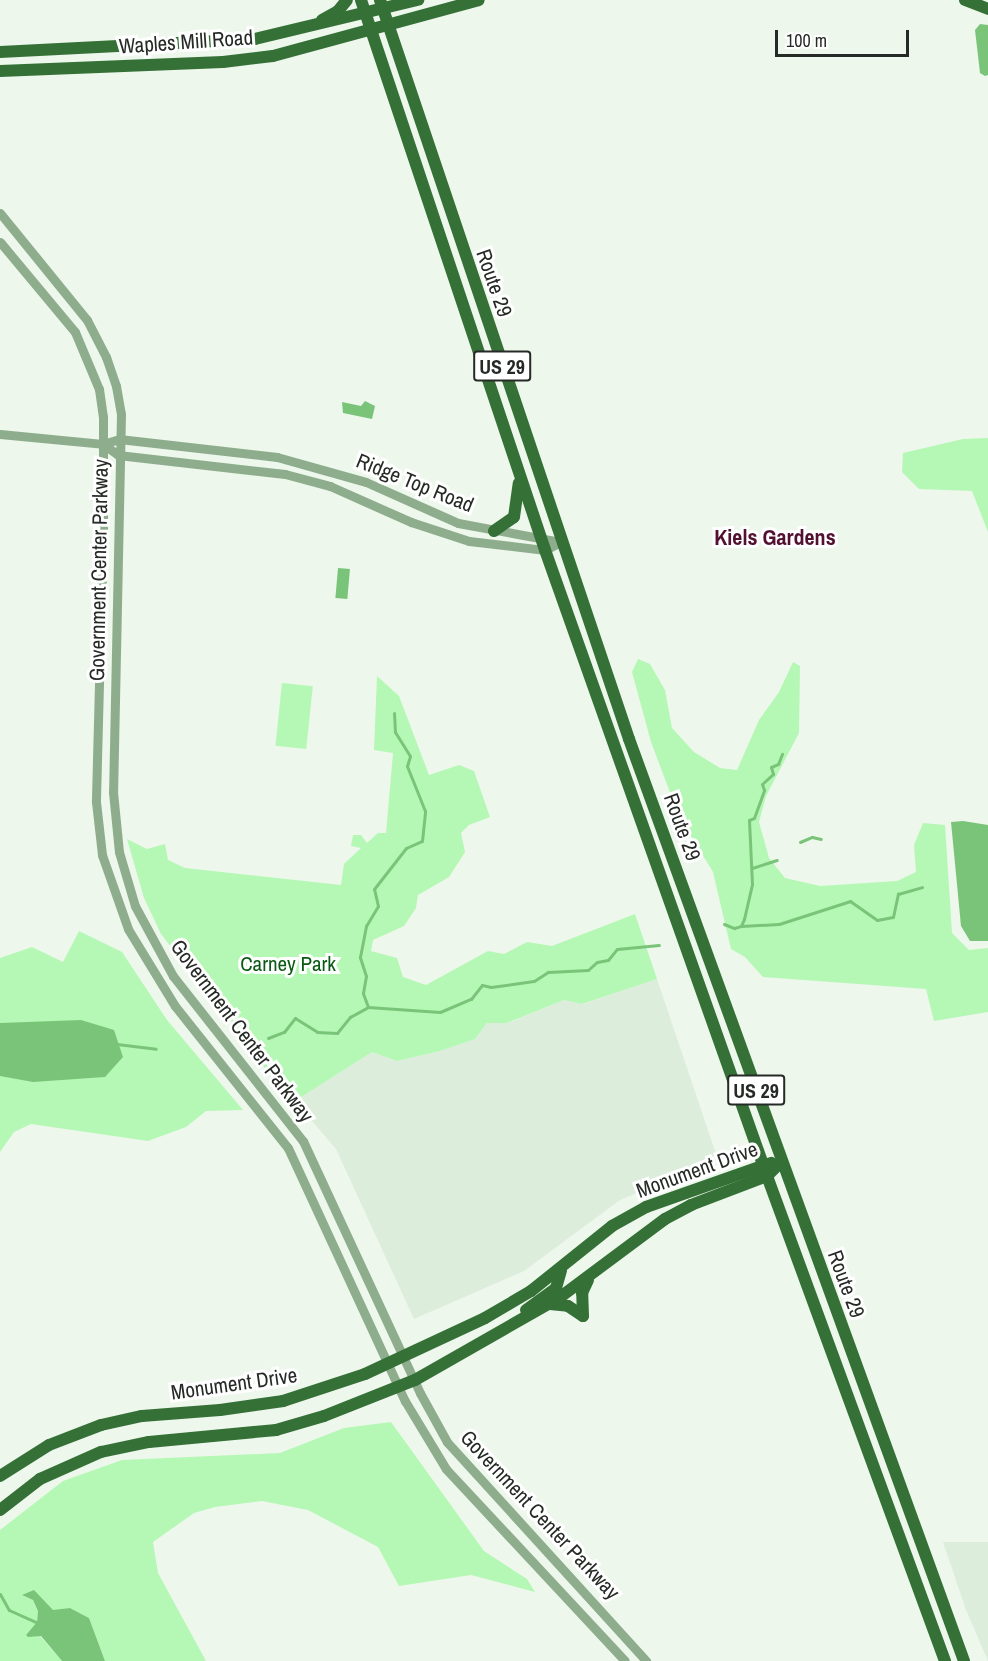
<!DOCTYPE html>
<html>
<head>
<meta charset="utf-8">
<style>
	body { margin:0 }
	#map { position:relative; width:988px; height:1661px; overflow:hidden; background:#edf7ec; font-family:"Archivo Narrow",sans-serif }
	div>[style] { position:absolute }
	[style*='--x'] { left:calc(var(--x)*1px); top:calc(var(--y)*1px); width:calc(var(--w)*1px); rotate:calc(var(--a)*1deg) }
	.built>* { inset:0; background:#ddeddc }
	.green>* { inset:0; background:#b5f8b5; transform-origin:0 0 }
	.water>* { inset:0; background:#7ac47a; transform-origin:0 0 }
	.stream>* { height:3px; margin:-1.5px; padding:0 1.5px; transform-origin:1.5px; border-radius:1.5px; background:#7ac47a }
	.minor>* { height:9px; margin:-4.5px; padding:0 4.5px; transform-origin:4.5px; border-radius:4.5px; background:#8ead8d }
	.major>* { height:12px; margin:-6px; padding:0 6px; transform-origin:6px; border-radius:6px; background:#357137 }
	span { translate:-50% -50%; white-space:nowrap; text-align:center; line-height:1.15; -webkit-text-stroke:6px #fff; paint-order:stroke }
	.shield-label span { padding:2px 4px; background:#fff; border:2px solid; border-radius:4px; -webkit-text-stroke-width:0 }
	.shield-label { font-size:20px; color:#262a26; font-weight:700 }
	.street-label { font-size:21px; color:#262a26 }
	.park-label { font-size:21px; color:#095a14 }
	.neighbourhood-label { font-size:22px; color:#521131; font-weight:700 }
	.scale { position:absolute; left:775px; top:30px; width:134px; height:27px; box-sizing:border-box; border:3px solid #262a26; border-top:0; padding-left:8px; font-size:18px; line-height:21px; white-space:nowrap; color:#262a26; -webkit-text-stroke:4px #fff; paint-order:stroke }
</style>
</head>
<body>
<div id="map">
	<div class="built">
		<i style="clip-path:polygon(657px 979px,718px 1160px,620px 1200px,524px 1271px,414px 1319px,336px 1149px,295px 1101px,372px 1052px,397px 1061px,440px 1051px,475px 1039px,487px 1023px,508px 1023px,564px 1000px,583px 1004px)"></i>
		<i style="clip-path:polygon(943px 1542px,988px 1542px,988px 1661px,966px 1610px)"></i>
	</div>
	<div class="green">
		<i style="clip-path:polygon(988px 438px,988px 532px,972px 491px,919px 489px,902px 472px,903px 453px,963px 439px)"></i>
		<i style="clip-path:polygon(638px 659px,650px 664px,665px 690px,672px 728px,694px 752px,720px 768px,737px 770px,759px 720px,779px 692px,793px 662px,800px 666px,799px 733px,766px 796px,759px 822px,769px 858px,785px 878px,820px 886px,897px 881px,916px 872px,914px 845px,923px 823px,945px 825px,952px 933px,969px 950px,988px 948px,988px 1012px,934px 1021px,926px 989px,763px 977px,745px 957px,731px 949px,713px 872px,679px 816px,651px 742px,632px 672px)"></i>
		<i style="clip-path:polygon(377px 676px,399px 696px,429px 775px,459px 765px,474px 771px,490px 817px,469px 825px,461px 833px,465px 852px,449px 877px,418px 895px,416px 908px,404px 926px,373px 940px,371px 951px,397px 958px,403px 977px,426px 985px,488px 951px,504px 954px,527px 942px,552px 946px,635px 914px,657px 979px,582px 1004px,564px 1000px,507px 1023px,487px 1023px,475px 1039px,440px 1051px,397px 1061px,372px 1052px,295px 1101px,288px 1098px,161px 934px,144px 898px,127px 839px,147px 849px,165px 844px,168px 860px,185px 868px,341px 885px,344px 864px,361px 848px,351px 846px,353px 835px,361px 835px,367px 843px,378px 833px,386px 833px,393px 753px,374px 750px)"></i>
		<i style="left:282px;top:683px;width:31px;height:63px;rotate:6deg"></i>
		<i style="clip-path:polygon(79px 931px,122px 952px,167px 1020px,243px 1110px,206px 1111px,186px 1127px,148px 1141px,31px 1124px,14px 1132px,0 1152px,0 958px,32px 947px,63px 962px)"></i>
		<i style="clip-path:polygon(391px 1422px,484px 1551px,527px 1579px,535px 1592px,471px 1575px,399px 1586px,378px 1547px,308px 1510px,262px 1501px,215px 1507px,194px 1513px,153px 1542px,158px 1573px,206px 1661px,105px 1661px,89px 1618px,70px 1608px,53px 1611px,42px 1599px,22px 1595px,33px 1600px,38px 1611px,37px 1622px,26px 1635px,40px 1636px,62px 1661px,0 1661px,0 1530px,63px 1481px,122px 1460px,280px 1453px,344px 1428px)"></i>
	</div>
	<div class="water">
		<i style="clip-path:polygon(980px 24px,988px 25px,988px 75px,985px 76px,980px 73px,975px 30px)"></i>
		<i style="clip-path:polygon(365px 401px,375px 406px,372px 419px,343px 413px,342px 402px,361px 406px)"></i>
		<i style="left:338px;top:568px;width:12px;height:30px;rotate:5deg"></i>
		<i style="clip-path:polygon(963px 821px,988px 825px,988px 941px,970px 941px,961px 926px,951px 822px)"></i>
		<i style="clip-path:polygon(81px 1020px,114px 1030px,123px 1057px,105px 1077px,33px 1082px,0 1076px,0 1023px)"></i>
		<i style="clip-path:polygon(34px 1590px,53px 1610px,70px 1608px,89px 1618px,105px 1661px,62px 1661px,41px 1636px,28px 1637px,26px 1635px,37px 1622px,38px 1611px,33px 1600px,22px 1595px)"></i>
	</div>
	<div class="stream">
		<i style="--x:800;--y:842;--w:13;--a:-23"></i>
		<i style="--x:812;--y:837;--w:9;--a:13"></i>
		<i style="--x:752;--y:868;--w:26;--a:-18"></i>
		<i style="--x:724;--y:924;--w:11;--a:22"></i>
		<i style="--x:734;--y:928;--w:7;--a:-16"></i>
		<i style="--x:741;--y:926;--w:8;--a:-67"></i>
		<i style="--x:744;--y:919;--w:36;--a:-77"></i>
		<i style="--x:752;--y:884;--w:64;--a:-92.7"></i>
		<i style="--x:749;--y:820;--w:5;--a:-22"></i>
		<i style="--x:754;--y:818;--w:30;--a:-70"></i>
		<i style="--x:764;--y:790;--w:6;--a:-108"></i>
		<i style="--x:762;--y:784;--w:15;--a:-42"></i>
		<i style="--x:773;--y:774;--w:7;--a:-106"></i>
		<i style="--x:771;--y:767;--w:8;--a:-23"></i>
		<i style="--x:778;--y:764;--w:11;--a:-68"></i>
		<i style="--x:741;--y:926;--w:38;--a:-3"></i>
		<i style="--x:779;--y:924;--w:75;--a:-17.9"></i>
		<i style="--x:850;--y:901;--w:33;--a:35"></i>
		<i style="--x:877;--y:920;--w:16;--a:-11"></i>
		<i style="--x:893;--y:917;--w:24;--a:-78"></i>
		<i style="--x:898;--y:894;--w:25;--a:-16"></i>
		<i style="--x:368;--y:1007;--w:15;--a:-110"></i>
		<i style="--x:363;--y:993;--w:17;--a:-80"></i>
		<i style="--x:366;--y:976;--w:20;--a:-108"></i>
		<i style="--x:360;--y:957;--w:32;--a:-79"></i>
		<i style="--x:366;--y:926;--w:23;--a:-59"></i>
		<i style="--x:378;--y:906;--w:17;--a:-103"></i>
		<i style="--x:374;--y:889;--w:52;--a:-52"></i>
		<i style="--x:406;--y:848;--w:17;--a:-24"></i>
		<i style="--x:422;--y:841;--w:30;--a:-84"></i>
		<i style="--x:425;--y:811;--w:48;--a:-111.8"></i>
		<i style="--x:407;--y:766;--w:10;--a:-73"></i>
		<i style="--x:410;--y:756;--w:28;--a:-122"></i>
		<i style="--x:395;--y:732;--w:19;--a:-93"></i>
		<i style="--x:268;--y:1038;--w:17;--a:-21"></i>
		<i style="--x:284;--y:1032;--w:18;--a:-52"></i>
		<i style="--x:295;--y:1018;--w:26;--a:32"></i>
		<i style="--x:317;--y:1032;--w:20;--a:3"></i>
		<i style="--x:337;--y:1033;--w:21;--a:-51"></i>
		<i style="--x:350;--y:1017;--w:21;--a:-29"></i>
		<i style="--x:368;--y:1007;--w:72;--a:4"></i>
		<i style="--x:440;--y:1012;--w:34;--a:-23"></i>
		<i style="--x:471;--y:999;--w:18;--a:-52"></i>
		<i style="--x:482;--y:985;--w:9;--a:13"></i>
		<i style="--x:491;--y:987;--w:43;--a:-7.9"></i>
		<i style="--x:534;--y:981;--w:17;--a:-33"></i>
		<i style="--x:548;--y:972;--w:40;--a:-2.9"></i>
		<i style="--x:588;--y:970;--w:12;--a:-42"></i>
		<i style="--x:597;--y:962;--w:11;--a:-10"></i>
		<i style="--x:608;--y:960;--w:14;--a:-51"></i>
		<i style="--x:617;--y:949;--w:42;--a:-5.4"></i>
		<i style="--x:117;--y:1044;--w:39;--a:7"></i>
		<i style="--x:0;--y:1594;--w:18;--a:61"></i>
		<i style="--x:9;--y:1610;--w:32;--a:24"></i>
	</div>
	<div class="minor">
		<i style="--x:0;--y:213;--w:138;--a:50.9"></i>
		<i style="--x:87;--y:320;--w:42;--a:62.8"></i>
		<i style="--x:106;--y:357;--w:31;--a:71"></i>
		<i style="--x:116;--y:386;--w:28;--a:80"></i>
		<i style="--x:121;--y:414;--w:378;--a:91.2"></i>
		<i style="--x:113;--y:792;--w:60;--a:84.3"></i>
		<i style="--x:119;--y:852;--w:56;--a:73.5"></i>
		<i style="--x:135;--y:906;--w:80;--a:61.5"></i>
		<i style="--x:173;--y:976;--w:210;--a:51.8"></i>
		<i style="--x:303;--y:1141;--w:278;--a:65.1"></i>
		<i style="--x:420;--y:1393;--w:56;--a:61.1"></i>
		<i style="--x:447;--y:1442;--w:296;--a:47.7"></i>
		<i style="--x:0;--y:242;--w:117;--a:50.2"></i>
		<i style="--x:75;--y:332;--w:62;--a:67.2"></i>
		<i style="--x:99;--y:389;--w:28;--a:82"></i>
		<i style="--x:103;--y:417;--w:114;--a:90"></i>
		<i style="--x:103;--y:531;--w:271;--a:91.5"></i>
		<i style="--x:96;--y:802;--w:53;--a:83.5"></i>
		<i style="--x:102;--y:855;--w:78;--a:70.6"></i>
		<i style="--x:128;--y:929;--w:90;--a:58.6"></i>
		<i style="--x:175;--y:1006;--w:181;--a:51.5"></i>
		<i style="--x:288;--y:1148;--w:279;--a:65.2"></i>
		<i style="--x:405;--y:1401;--w:79;--a:58.9"></i>
		<i style="--x:446;--y:1469;--w:262;--a:47"></i>
		<i style="--x:0;--y:434;--w:103;--a:5.5"></i>
		<i style="--x:103;--y:444;--w:17;--a:-17"></i>
		<i style="--x:119;--y:439;--w:159;--a:6.5"></i>
		<i style="--x:277;--y:457;--w:92;--a:15.7"></i>
		<i style="--x:366;--y:482;--w:101;--a:24"></i>
		<i style="--x:458;--y:523;--w:105;--a:10.5"></i>
		<i style="--x:103;--y:444;--w:19;--a:36"></i>
		<i style="--x:118;--y:455;--w:168;--a:6.5"></i>
		<i style="--x:285;--y:474;--w:47;--a:14.9"></i>
		<i style="--x:330;--y:486;--w:89;--a:24"></i>
		<i style="--x:411;--y:522;--w:61;--a:18.1"></i>
		<i style="--x:469;--y:541;--w:77;--a:6.8"></i>
		<i style="--x:545;--y:550;--w:18;--a:-27"></i>
	</div>
	<div class="major">
		<i style="--x:361;--y:0;--w:580;--a:71.5"></i>
		<i style="--x:545;--y:550;--w:664;--a:70.47"></i>
		<i style="--x:767;--y:1176;--w:517;--a:69.85"></i>
		<i style="--x:380;--y:0;--w:780;--a:71.38"></i>
		<i style="--x:629;--y:739;--w:981;--a:70.03"></i>
		<i style="--x:965;--y:0;--w:25;--a:21"></i>
		<i style="--x:322;--y:20;--w:18;--a:-29"></i>
		<i style="--x:338;--y:11;--w:14;--a:-51"></i>
		<i style="--x:0;--y:52;--w:255;--a:-2.9"></i>
		<i style="--x:255;--y:39;--w:168;--a:-13.5"></i>
		<i style="--x:0;--y:71;--w:223;--a:-2.3"></i>
		<i style="--x:223;--y:62;--w:50;--a:-6.8"></i>
		<i style="--x:273;--y:56;--w:213;--a:-15.2"></i>
		<i style="--x:494;--y:531;--w:24;--a:-35"></i>
		<i style="--x:514;--y:517;--w:34;--a:-82"></i>
		<i style="--x:550;--y:1304;--w:18;--a:6"></i>
		<i style="--x:568;--y:1306;--w:18;--a:34"></i>
		<i style="--x:526;--y:1310;--w:37;--a:-36"></i>
		<i style="--x:556;--y:1288;--w:18;--a:-74"></i>
		<i style="--x:583;--y:1316;--w:23;--a:-92"></i>
		<i style="--x:582;--y:1293;--w:14;--a:-65"></i>
		<i style="--x:0;--y:1476;--w:58;--a:-32.3"></i>
		<i style="--x:49;--y:1445;--w:56;--a:-21"></i>
		<i style="--x:101;--y:1425;--w:42;--a:-12.4"></i>
		<i style="--x:142;--y:1416;--w:78;--a:-4.4"></i>
		<i style="--x:220;--y:1410;--w:64;--a:-8.1"></i>
		<i style="--x:283;--y:1401;--w:86;--a:-18.2"></i>
		<i style="--x:365;--y:1374;--w:132;--a:-25"></i>
		<i style="--x:485;--y:1318;--w:53;--a:-30.4"></i>
		<i style="--x:531;--y:1291;--w:104;--a:-38.7"></i>
		<i style="--x:612;--y:1226;--w:39;--a:-29"></i>
		<i style="--x:646;--y:1207;--w:133;--a:-19.4"></i>
		<i style="--x:0;--y:1510;--w:51;--a:-37.8"></i>
		<i style="--x:40;--y:1479;--w:67;--a:-23.9"></i>
		<i style="--x:101;--y:1452;--w:49;--a:-11.8"></i>
		<i style="--x:149;--y:1442;--w:128;--a:-5.4"></i>
		<i style="--x:276;--y:1430;--w:50;--a:-16.3"></i>
		<i style="--x:324;--y:1416;--w:98;--a:-21.6"></i>
		<i style="--x:415;--y:1380;--w:166;--a:-29.7"></i>
		<i style="--x:559;--y:1298;--w:132;--a:-36.7"></i>
		<i style="--x:665;--y:1219;--w:30;--a:-28"></i>
		<i style="--x:691;--y:1205;--w:81;--a:-20.9"></i>
		<i style="--x:767;--y:1176;--w:20;--a:-45"></i>
	</div>
	<div class="shield-label">
		<span style="left:502px;top:366px">US 29</span>
		<span style="left:756px;top:1090px">US 29</span>
	</div>
	<div class="street-label">
		<span style="left:186px;top:42px;rotate:-4deg">Waples Mill Road</span>
		<span style="left:494px;top:283px;rotate:71deg">Route 29</span>
		<span style="left:415px;top:483px;rotate:22deg">Ridge Top Road</span>
		<span style="left:99px;top:570px;rotate:-89deg">Government Center Parkway</span>
		<span style="left:682px;top:827px;rotate:70deg">Route 29</span>
		<span style="left:242px;top:1031px;rotate:53deg">Government Center Parkway</span>
		<span style="left:697px;top:1170px;rotate:-20deg">Monument Drive</span>
		<span style="left:846px;top:1284px;rotate:70deg">Route 29</span>
		<span style="left:234px;top:1384px;rotate:-8deg">Monument Drive</span>
		<span style="left:540px;top:1515px;rotate:47deg">Government Center Parkway</span>
	</div>
	<div class="park-label">
		<span style="left:288px;top:964px">Carney Park</span>
	</div>
	<div class="neighbourhood-label">
		<span style="left:775px;top:538px">Kiels Gardens</span>
	</div>
	<div class="scale">100 m</div>
</div>
</body>
</html>
